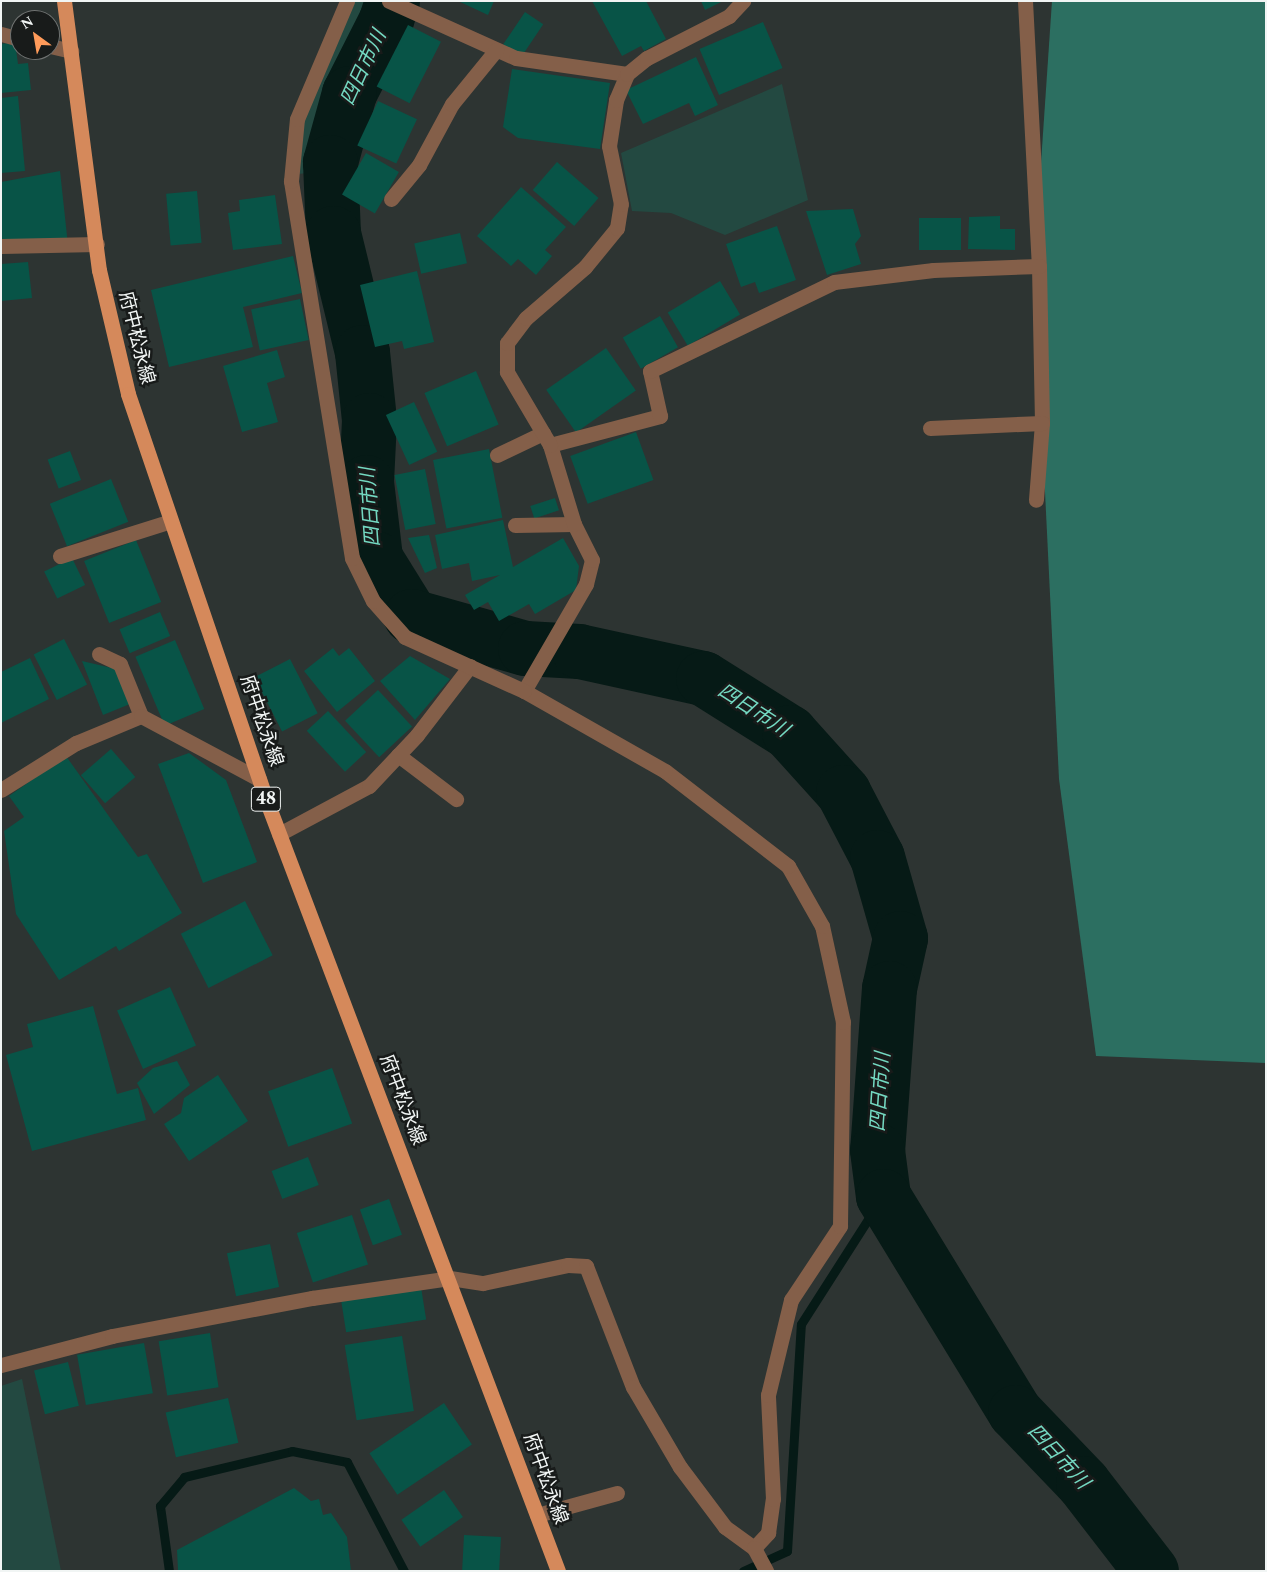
<!DOCTYPE html>
<html>
<head>
<meta charset="utf-8">
<style>
	body { margin:0 }
	#map { position:relative; width:1267px; height:1572px; overflow:hidden; background:#2d3432; font-family:Spectral,"Noto Sans JP",serif }
	div>[style] { position:absolute }
	[style*='--x'] { left:calc(var(--x)*1px); top:calc(var(--y)*1px); width:calc(var(--w)*1px); rotate:calc(var(--a)*1deg) }
	.green>* { inset:0; background:#234941 }
	.forest>* { inset:0; background:#2c6f61 }
	.stream>* { height:9px; margin:-4.5px; padding:0 4.5px; transform-origin:4.5px; border-radius:4.5px; background:#061a16 }
	.river>* { height:55px; margin:-27.5px; padding:0 27.5px; transform-origin:27.5px; border-radius:27.5px; background:#061a16 }
	.building>* { inset:0; background:#085447; transform-origin:0 0 }
	.street>* { height:15px; margin:-7.5px; padding:0 7.5px; transform-origin:7.5px; border-radius:7.5px; background:#845f49 }
	.primary>* { height:15px; margin:-7.5px; padding:0 7.5px; transform-origin:7.5px; border-radius:7.5px; background:#d5895b }
	span { translate:-50% -50%; white-space:nowrap; text-align:center; line-height:1.15; -webkit-text-stroke:5px #181b1a; paint-order:stroke }
	.shield-label span { padding:1px 4px; background:#181b1a; border:1px solid; border-radius:4px; -webkit-text-stroke-width:0 }
	.shield-label { font-size:18px; color:#f1f5f4; font-weight:700 }
	.street-label { font-size:19px; color:#f1f5f4 }
	.water-label { font-size:20px; color:#74d9c2; font-style:italic }
	.frame { position:absolute; inset:0; border:2px solid #f1f5f4; pointer-events:none }
	.north { position:absolute; left:10px; top:10px; width:50px; height:50px; box-sizing:border-box; background:#181b1a; border:1px solid #6f7271; border-radius:50%; rotate:328deg; font-size:14px; font-weight:700; line-height:20px; text-align:center; color:#f1f5f4 }
	.north::after { content:''; display:block; margin:auto; width:18px; height:22px; background:#ff9b5a; clip-path:polygon(50% 0,100% 100%,50% 72%,0 100%) }
</style>
</head>
<body>
<div id="map">
	<div class="green">
		<i style="clip-path:polygon(347px 1px,414px 1px,412px 12px,361px 99px,346px 168px,291px 175px,296px 120px)"></i>
		<i style="clip-path:polygon(782px 84px,808px 200px,725px 235px,671px 213px,632px 211px,621px 153px)"></i>
		<i style="clip-path:polygon(22px 1379px,61px 1571px,1px 1571px,1px 1386px)"></i>
	</div>
	<div class="forest">
		<i style="clip-path:polygon(1052px 1px,1266px 1px,1266px 1063px,1096px 1056px,1059px 779px,1034px 266px)"></i>
	</div>
	<div class="stream">
		<i style="--x:169;--y:1571;--w:66;--a:-97.9"></i>
		<i style="--x:160;--y:1506;--w:38;--a:-50"></i>
		<i style="--x:184;--y:1477;--w:111;--a:-13.5"></i>
		<i style="--x:292;--y:1451;--w:56;--a:11.3"></i>
		<i style="--x:347;--y:1462;--w:123;--a:62.4"></i>
		<i style="--x:743;--y:1571;--w:48;--a:-24.4"></i>
		<i style="--x:787;--y:1551;--w:227;--a:-86.5"></i>
		<i style="--x:801;--y:1324;--w:152;--a:-57.4"></i>
	</div>
	<div class="river">
		<i style="--x:392;--y:1;--w:20;--a:108"></i>
		<i style="--x:386;--y:20;--w:82;--a:116.9"></i>
		<i style="--x:349;--y:93;--w:72;--a:105.4"></i>
		<i style="--x:330;--y:162;--w:71;--a:87.6"></i>
		<i style="--x:333;--y:233;--w:122;--a:76.3"></i>
		<i style="--x:362;--y:352;--w:68;--a:84.1"></i>
		<i style="--x:369;--y:420;--w:62;--a:92.8"></i>
		<i style="--x:366;--y:482;--w:77;--a:83.2"></i>
		<i style="--x:375;--y:558;--w:68;--a:58.2"></i>
		<i style="--x:411;--y:616;--w:118;--a:15.7"></i>
		<i style="--x:525;--y:648;--w:54;--a:3.2"></i>
		<i style="--x:579;--y:651;--w:127;--a:12.3"></i>
		<i style="--x:703;--y:678;--w:102;--a:32.1"></i>
		<i style="--x:789;--y:732;--w:81;--a:48"></i>
		<i style="--x:843;--y:792;--w:73;--a:62.4"></i>
		<i style="--x:877;--y:857;--w:84;--a:74.1"></i>
		<i style="--x:900;--y:938;--w:51;--a:102.4"></i>
		<i style="--x:889;--y:988;--w:162;--a:94.2"></i>
		<i style="--x:877;--y:1150;--w:46;--a:82.6"></i>
		<i style="--x:883;--y:1196;--w:253;--a:58.6"></i>
		<i style="--x:1015;--y:1412;--w:98;--a:46.2"></i>
		<i style="--x:1083;--y:1483;--w:111;--a:52.3"></i>
	</div>
	<div class="building">
		<i style="clip-path:polygon(458px 1px,494px 1px,488px 15px)"></i>
		<i style="clip-path:polygon(592px 1px,646px 1px,666px 39px,644px 51px,641px 46px,622px 56px)"></i>
		<i style="clip-path:polygon(701px 1px,723px 1px,705px 10px)"></i>
		<i style="left:525px;top:12px;width:22px;height:39px;rotate:34deg"></i>
		<i style="left:763px;top:22px;width:50px;height:69px;rotate:67deg"></i>
		<i style="left:408px;top:25px;width:37px;height:69px;rotate:27deg"></i>
		<i style="clip-path:polygon(15px 42px,18px 64px,28px 63px,31px 90px,1px 93px,1px 44px)"></i>
		<i style="clip-path:polygon(696px 57px,718px 105px,695px 116px,689px 103px,643px 124px,626px 90px)"></i>
		<i style="clip-path:polygon(512px 69px,610px 83px,600px 149px,518px 138px,503px 127px)"></i>
		<i style="clip-path:polygon(18px 96px,25px 171px,1px 173px,1px 98px)"></i>
		<i style="left:378px;top:101px;width:43px;height:49px;rotate:25deg"></i>
		<i style="left:366px;top:153px;width:38px;height:48px;rotate:30deg"></i>
		<i style="left:557px;top:162px;width:55px;height:37px;rotate:41deg"></i>
		<i style="clip-path:polygon(60px 171px,68px 245px,1px 246px,1px 182px)"></i>
		<i style="clip-path:polygon(521px 187px,566px 227px,545px 250px,552px 256px,536px 275px,518px 259px,511px 266px,477px 236px)"></i>
		<i style="left:197px;top:191px;width:52px;height:31px;rotate:85deg"></i>
		<i style="clip-path:polygon(275px 195px,282px 244px,233px 250px,228px 213px,240px 211px,239px 200px)"></i>
		<i style="clip-path:polygon(853px 209px,861px 236px,855px 244px,861px 264px,827px 275px,806px 211px)"></i>
		<i style="clip-path:polygon(1000px 216px,1000px 229px,1015px 229px,1015px 250px,968px 249px,969px 217px)"></i>
		<i style="left:961px;top:218px;width:32px;height:42px;rotate:90deg"></i>
		<i style="clip-path:polygon(777px 226px,796px 280px,759px 293px,755px 282px,741px 287px,726px 244px)"></i>
		<i style="left:460px;top:233px;width:31px;height:47px;rotate:77deg"></i>
		<i style="clip-path:polygon(293px 256px,302px 293px,243px 307px,253px 347px,169px 367px,151px 290px)"></i>
		<i style="clip-path:polygon(28px 262px,32px 298px,1px 301px,1px 264px)"></i>
		<i style="clip-path:polygon(417px 271px,434px 342px,404px 349px,402px 341px,375px 347px,360px 285px)"></i>
		<i style="left:720px;top:281px;width:39px;height:61px;rotate:59deg"></i>
		<i style="left:300px;top:299px;width:42px;height:50px;rotate:78deg"></i>
		<i style="left:660px;top:316px;width:36px;height:43px;rotate:60deg"></i>
		<i style="left:606px;top:348px;width:52px;height:73px;rotate:55deg"></i>
		<i style="clip-path:polygon(277px 350px,285px 377px,267px 383px,278px 422px,242px 432px,223px 366px)"></i>
		<i style="left:476px;top:371px;width:58px;height:56px;rotate:67deg"></i>
		<i style="left:414px;top:402px;width:55px;height:31px;rotate:65deg"></i>
		<i style="left:636px;top:432px;width:51px;height:70px;rotate:70deg"></i>
		<i style="left:489px;top:449px;width:70px;height:57px;rotate:79deg"></i>
		<i style="left:70px;top:451px;width:31px;height:24px;rotate:69deg"></i>
		<i style="left:425px;top:469px;width:56px;height:31px;rotate:79deg"></i>
		<i style="left:111px;top:479px;width:46px;height:66px;rotate:68deg"></i>
		<i style="left:555px;top:498px;width:13px;height:26px;rotate:72deg"></i>
		<i style="clip-path:polygon(503px 520px,513px 567px,563px 538px,579px 566px,576px 590px,535px 614px,529px 604px,499px 621px,488px 602px,474px 610px,465px 595px,500px 575px,472px 581px,469px 563px,442px 569px,435px 535px)"></i>
		<i style="clip-path:polygon(429px 535px,437px 568px,425px 573px,408px 538px)"></i>
		<i style="left:136px;top:540px;width:67px;height:56px;rotate:68deg"></i>
		<i style="left:72px;top:558px;width:30px;height:31px;rotate:64deg"></i>
		<i style="left:160px;top:612px;width:26px;height:44px;rotate:67deg"></i>
		<i style="left:64px;top:639px;width:51px;height:34px;rotate:63deg"></i>
		<i style="left:175px;top:640px;width:75px;height:43px;rotate:67deg"></i>
		<i style="clip-path:polygon(333px 648px,339px 656px,349px 648px,375px 681px,337px 712px,304px 671px)"></i>
		<i style="clip-path:polygon(410px 656px,450px 679px,415px 720px,380px 681px)"></i>
		<i style="clip-path:polygon(30px 658px,49px 699px,1px 723px,1px 672px)"></i>
		<i style="left:290px;top:659px;width:61px;height:40px;rotate:63deg"></i>
		<i style="clip-path:polygon(82px 661px,116px 669px,130px 704px,103px 715px)"></i>
		<i style="left:378px;top:690px;width:50px;height:45px;rotate:47deg"></i>
		<i style="left:328px;top:711px;width:56px;height:29px;rotate:47deg"></i>
		<i style="left:111px;top:749px;width:37px;height:40px;rotate:49deg"></i>
		<i style="clip-path:polygon(189px 753px,226px 780px,257px 862px,203px 883px,158px 764px)"></i>
		<i style="clip-path:polygon(66px 756px,138px 857px,147px 854px,182px 913px,119px 951px,116px 946px,59px 980px,16px 914px,4px 831px,24px 817px,9px 796px)"></i>
		<i style="left:245px;top:901px;width:61px;height:72px;rotate:63deg"></i>
		<i style="left:170px;top:987px;width:64px;height:58px;rotate:66deg"></i>
		<i style="clip-path:polygon(93px 1006px,117px 1094px,138px 1088px,146px 1120px,32px 1151px,6px 1055px,33px 1047px,27px 1024px)"></i>
		<i style="clip-path:polygon(177px 1061px,190px 1085px,154px 1114px,137px 1083px,153px 1068px)"></i>
		<i style="left:332px;top:1068px;width:59px;height:68px;rotate:70deg"></i>
		<i style="clip-path:polygon(218px 1075px,248px 1121px,189px 1161px,164px 1124px,181px 1113px,184px 1098px)"></i>
		<i style="left:308px;top:1157px;width:30px;height:39px;rotate:69deg"></i>
		<i style="left:389px;top:1199px;width:38px;height:31px;rotate:70deg"></i>
		<i style="left:352px;top:1215px;width:52px;height:58px;rotate:72deg"></i>
		<i style="left:270px;top:1244px;width:44px;height:44px;rotate:78deg"></i>
		<i style="left:421px;top:1287px;width:33px;height:81px;rotate:81deg"></i>
		<i style="left:210px;top:1333px;width:55px;height:52px;rotate:81deg"></i>
		<i style="left:402px;top:1336px;width:76px;height:58px;rotate:81deg"></i>
		<i style="left:144px;top:1343px;width:51px;height:68px;rotate:80deg"></i>
		<i style="left:68px;top:1362px;width:45px;height:35px;rotate:76deg"></i>
		<i style="left:228px;top:1398px;width:46px;height:64px;rotate:77deg"></i>
		<i style="left:444px;top:1403px;width:50px;height:90px;rotate:56deg"></i>
		<i style="clip-path:polygon(294px 1488px,311px 1501px,319px 1499px,323px 1515px,331px 1513px,347px 1537px,351px 1571px,178px 1570px,177px 1550px)"></i>
		<i style="left:444px;top:1490px;width:33px;height:52px;rotate:55deg"></i>
		<i style="left:464px;top:1535px;width:37px;height:36px;rotate:3deg"></i>
	</div>
	<div class="street">
		<i style="--x:389;--y:1;--w:139;--a:24.2"></i>
		<i style="--x:516;--y:58;--w:112;--a:8.2"></i>
		<i style="--x:1025;--y:1;--w:265;--a:87"></i>
		<i style="--x:1039;--y:266;--w:157;--a:88.9"></i>
		<i style="--x:1042;--y:423;--w:77;--a:94.5"></i>
		<i style="--x:1;--y:34;--w:20;--a:15"></i>
		<i style="--x:50;--y:46;--w:22;--a:13"></i>
		<i style="--x:391;--y:199;--w:44;--a:-50.5"></i>
		<i style="--x:419;--y:165;--w:69;--a:-61.6"></i>
		<i style="--x:452;--y:104;--w:70;--a:-50.8"></i>
		<i style="--x:1;--y:246;--w:96;--a:-1.2"></i>
		<i style="--x:930;--y:428;--w:112;--a:-2.6"></i>
		<i style="--x:550;--y:445;--w:114;--a:-14.8"></i>
		<i style="--x:660;--y:416;--w:46;--a:-102.5"></i>
		<i style="--x:650;--y:371;--w:204;--a:-25.8"></i>
		<i style="--x:834;--y:282;--w:100;--a:-6.9"></i>
		<i style="--x:933;--y:270;--w:106;--a:-2.2"></i>
		<i style="--x:497;--y:455;--w:51;--a:-25.6"></i>
		<i style="--x:515;--y:525;--w:59;--a:-1"></i>
		<i style="--x:60;--y:556;--w:116;--a:-17.5"></i>
		<i style="--x:99;--y:654;--w:23;--a:25"></i>
		<i style="--x:120;--y:664;--w:56;--a:68"></i>
		<i style="--x:524;--y:691;--w:124;--a:-59.9"></i>
		<i style="--x:586;--y:584;--w:25;--a:-76"></i>
		<i style="--x:592;--y:560;--w:40;--a:-116.6"></i>
		<i style="--x:574;--y:524;--w:83;--a:-106.9"></i>
		<i style="--x:550;--y:445;--w:85;--a:-120.5"></i>
		<i style="--x:507;--y:372;--w:29;--a:-90"></i>
		<i style="--x:507;--y:343;--w:31;--a:-53"></i>
		<i style="--x:526;--y:318;--w:78;--a:-40.8"></i>
		<i style="--x:585;--y:267;--w:50;--a:-50.6"></i>
		<i style="--x:617;--y:228;--w:24;--a:-81"></i>
		<i style="--x:621;--y:204;--w:59;--a:-101.7"></i>
		<i style="--x:609;--y:146;--w:47;--a:-81.3"></i>
		<i style="--x:616;--y:100;--w:28;--a:-67"></i>
		<i style="--x:627;--y:74;--w:26;--a:-39"></i>
		<i style="--x:647;--y:58;--w:92;--a:-27.1"></i>
		<i style="--x:729;--y:16;--w:21;--a:-47"></i>
		<i style="--x:398;--y:755;--w:73;--a:37.2"></i>
		<i style="--x:1;--y:790;--w:89;--a:-32.1"></i>
		<i style="--x:76;--y:743;--w:70;--a:-22.6"></i>
		<i style="--x:141;--y:716;--w:134;--a:28.1"></i>
		<i style="--x:279;--y:834;--w:102;--a:-28.1"></i>
		<i style="--x:369;--y:786;--w:70;--a:-46.7"></i>
		<i style="--x:417;--y:735;--w:87;--a:-52.5"></i>
		<i style="--x:1;--y:1365;--w:115;--a:-14.6"></i>
		<i style="--x:112;--y:1336;--w:204;--a:-10.8"></i>
		<i style="--x:312;--y:1298;--w:139;--a:-8.2"></i>
		<i style="--x:450;--y:1278;--w:33;--a:9"></i>
		<i style="--x:483;--y:1283;--w:87;--a:-12"></i>
		<i style="--x:568;--y:1265;--w:18;--a:3"></i>
		<i style="--x:586;--y:1266;--w:130;--a:68.8"></i>
		<i style="--x:633;--y:1387;--w:93;--a:59.6"></i>
		<i style="--x:680;--y:1467;--w:75;--a:53.1"></i>
		<i style="--x:725;--y:1527;--w:36;--a:36"></i>
		<i style="--x:754;--y:1548;--w:21;--a:-47"></i>
		<i style="--x:768;--y:1533;--w:34;--a:-82"></i>
		<i style="--x:773;--y:1499;--w:104;--a:-92.8"></i>
		<i style="--x:768;--y:1395;--w:98;--a:-76.4"></i>
		<i style="--x:791;--y:1300;--w:89;--a:-56.5"></i>
		<i style="--x:840;--y:1226;--w:204;--a:-89.2"></i>
		<i style="--x:843;--y:1022;--w:98;--a:-102.3"></i>
		<i style="--x:822;--y:926;--w:69;--a:-119.5"></i>
		<i style="--x:788;--y:866;--w:155;--a:-142.3"></i>
		<i style="--x:665;--y:771;--w:162;--a:-150.4"></i>
		<i style="--x:524;--y:691;--w:131;--a:-155.6"></i>
		<i style="--x:405;--y:637;--w:48;--a:-131.6"></i>
		<i style="--x:373;--y:601;--w:48;--a:-116"></i>
		<i style="--x:352;--y:558;--w:382;--a:-99.2"></i>
		<i style="--x:291;--y:181;--w:62;--a:-84.5"></i>
		<i style="--x:297;--y:119;--w:128;--a:-67"></i>
		<i style="--x:537;--y:1515;--w:83;--a:-15.4"></i>
		<i style="--x:754;--y:1548;--w:26;--a:62"></i>
	</div>
	<div class="primary">
		<i style="--x:64;--y:1;--w:271;--a:82.6"></i>
		<i style="--x:99;--y:270;--w:127;--a:76.8"></i>
		<i style="--x:128;--y:394;--w:431;--a:71.2"></i>
		<i style="--x:267;--y:802;--w:822;--a:69.27"></i>
	</div>
	<div class="shield-label">
		<span style="left:266px;top:799px">48</span>
	</div>
	<div class="street-label">
		<span style="left:136px;top:338px;rotate:76deg">府中松永線</span>
		<span style="left:261px;top:721px;rotate:71deg">府中松永線</span>
		<span style="left:402px;top:1100px;rotate:69deg">府中松永線</span>
		<span style="left:545px;top:1479px;rotate:70deg">府中松永線</span>
	</div>
	<div class="water-label">
		<span style="left:364px;top:68px;rotate:-65deg">四日市川</span>
		<span style="left:371px;top:507px;rotate:-94deg">四日市川</span>
		<span style="left:753px;top:711px;rotate:33deg">四日市川</span>
		<span style="left:881px;top:1092px;rotate:-86deg">四日市川</span>
		<span style="left:1058px;top:1457px;rotate:47deg">四日市川</span>
	</div>
	<div class="frame"></div>
	<div class="north">N</div>
</div>
</body>
</html>
